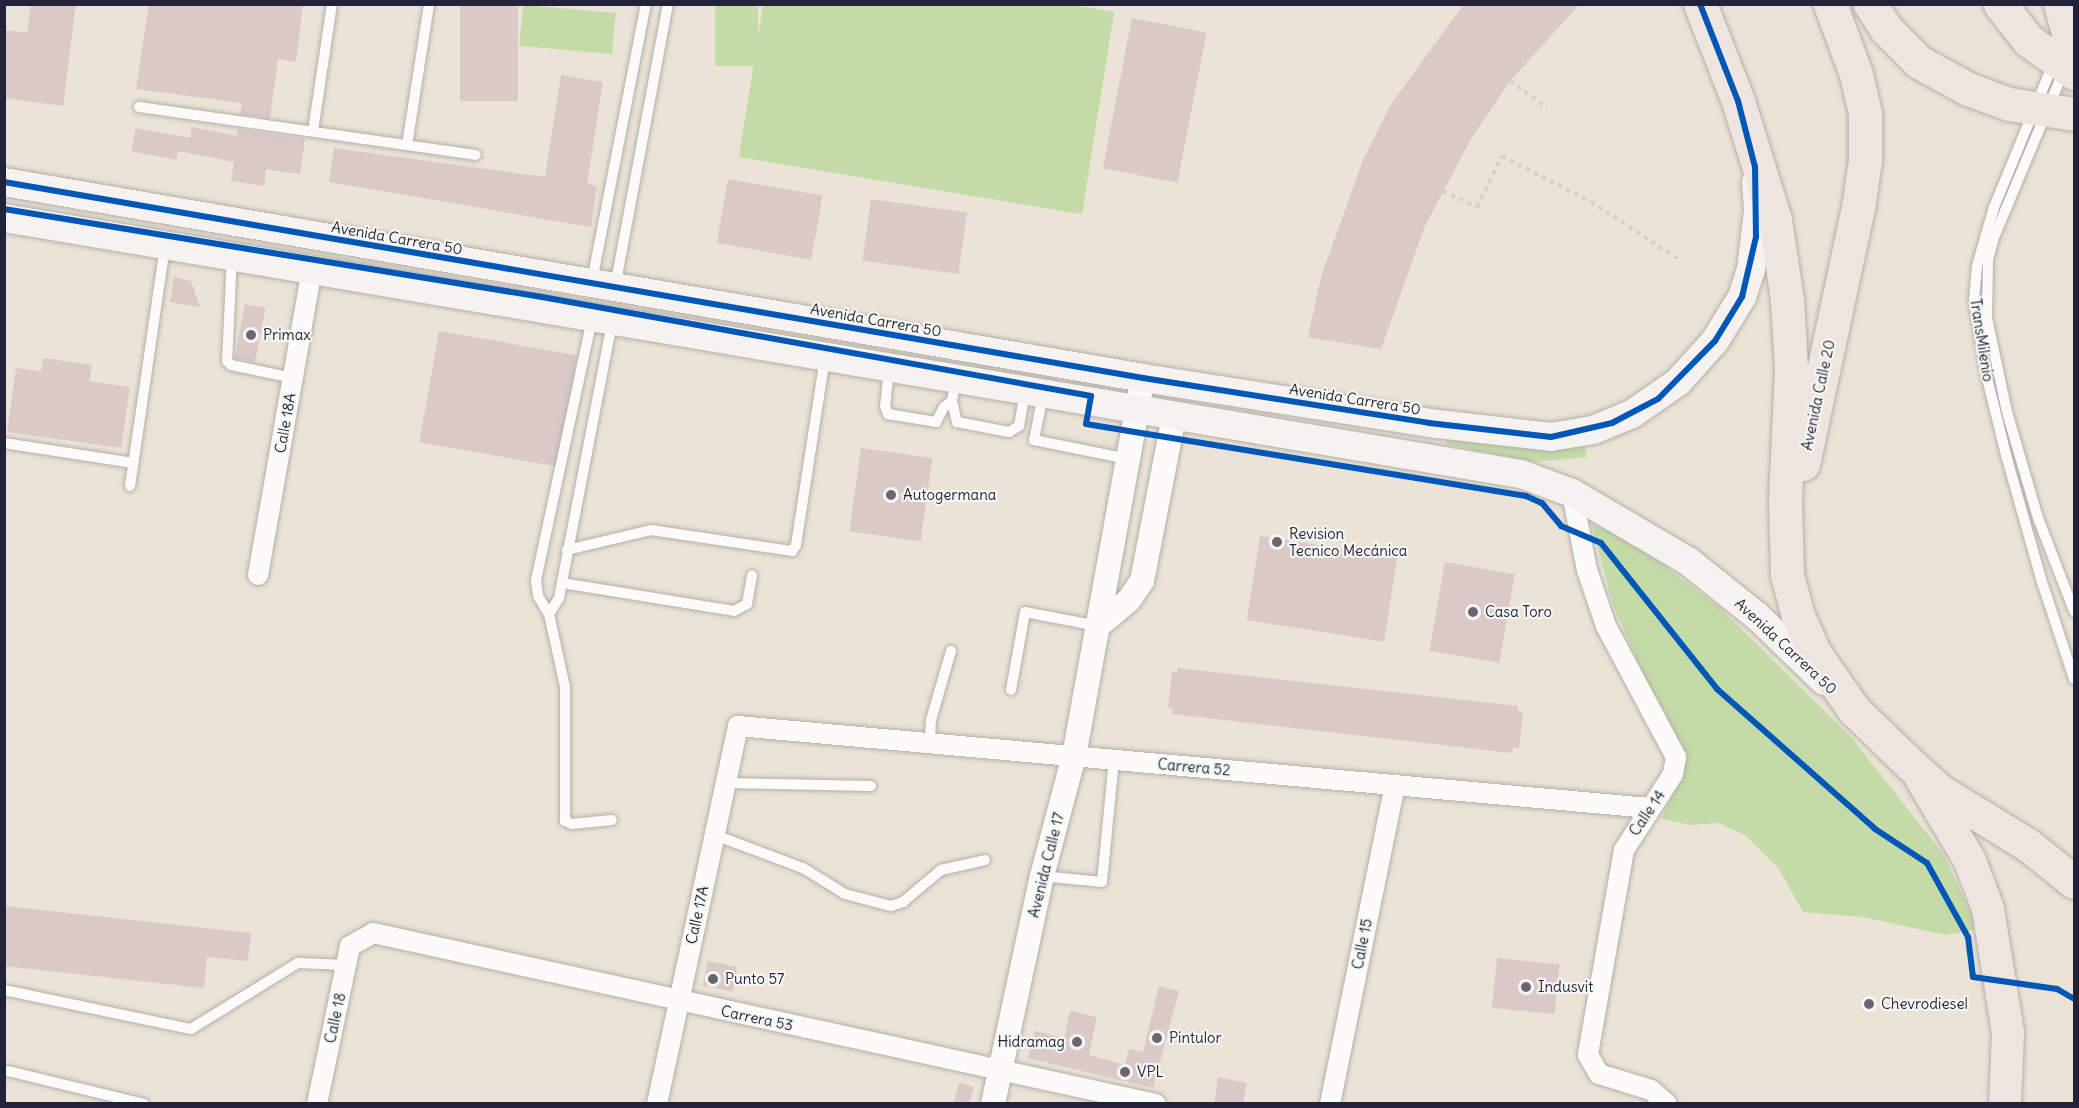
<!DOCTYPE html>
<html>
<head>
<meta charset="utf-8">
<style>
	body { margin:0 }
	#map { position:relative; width:2079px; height:1108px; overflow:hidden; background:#eae3d6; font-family:Delius,sans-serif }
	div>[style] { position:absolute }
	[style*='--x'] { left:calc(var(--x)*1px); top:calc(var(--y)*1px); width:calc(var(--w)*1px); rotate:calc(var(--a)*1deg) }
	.green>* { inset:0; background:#c4daa7; transform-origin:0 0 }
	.building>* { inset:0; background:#dbc9c8; transform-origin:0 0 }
	.path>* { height:4px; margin-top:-2px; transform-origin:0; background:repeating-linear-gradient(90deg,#d3d2d0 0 4.5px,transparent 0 9px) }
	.roads { filter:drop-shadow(0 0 2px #b4b0aa) drop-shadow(0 0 2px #b4b0aa) }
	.service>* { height:10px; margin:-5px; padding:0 5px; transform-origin:5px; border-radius:5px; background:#fcfbf9 }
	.minor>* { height:20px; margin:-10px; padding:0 10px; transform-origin:10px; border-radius:10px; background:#fcfbf9 }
	.tertiary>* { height:24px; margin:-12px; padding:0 12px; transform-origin:12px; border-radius:12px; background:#fcfbf9 }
	.secondary>* { height:28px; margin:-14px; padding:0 14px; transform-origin:14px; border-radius:14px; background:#f6f2ef }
	.primary>* { height:32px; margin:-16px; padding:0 16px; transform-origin:16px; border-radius:16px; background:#eee6de }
	.trunk>* { height:33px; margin:-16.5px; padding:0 16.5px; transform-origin:16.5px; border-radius:16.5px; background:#eee6de }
	.cycleway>* { height:6px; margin:-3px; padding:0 3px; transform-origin:3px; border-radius:3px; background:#0057b8 }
	.dots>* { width:16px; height:16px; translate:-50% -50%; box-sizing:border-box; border:3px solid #f6f6f2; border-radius:50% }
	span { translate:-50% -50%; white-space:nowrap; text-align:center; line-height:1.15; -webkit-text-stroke:4.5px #f6f6f2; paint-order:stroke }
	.street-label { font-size:15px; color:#22223b }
	.poi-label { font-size:15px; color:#22223b }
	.left { translate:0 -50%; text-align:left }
	.right { translate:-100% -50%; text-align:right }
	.frame { position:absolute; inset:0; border:6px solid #22223b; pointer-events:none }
</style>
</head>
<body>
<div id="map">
	<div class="green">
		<i style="clip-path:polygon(1066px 4px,1114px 12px,1082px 214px,739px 157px,763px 5px)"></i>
		<i style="left:523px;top:5px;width:93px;height:41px;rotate:5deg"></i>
		<i style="left:715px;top:5px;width:43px;height:61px"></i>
		<i style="clip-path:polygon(1448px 436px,1584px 443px,1587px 457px,1535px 462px,1446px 444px)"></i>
		<i style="clip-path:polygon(1592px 525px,1616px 533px,1647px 552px,1721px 609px,1851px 737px,1944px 855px,1978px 929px,1946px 935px,1863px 917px,1803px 912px,1779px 869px,1746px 836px,1719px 823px,1691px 825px,1661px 819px,1682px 775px,1684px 749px,1645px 678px,1613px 605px)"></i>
	</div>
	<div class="building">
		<i style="clip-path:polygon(31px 4px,76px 4px,63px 106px,4px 98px,4px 30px,27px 33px)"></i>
		<i style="clip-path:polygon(149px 4px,303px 4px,296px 62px,278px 59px,270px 118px,240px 114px,242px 103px,136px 89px)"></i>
		<i style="left:460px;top:4px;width:58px;height:97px"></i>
		<i style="clip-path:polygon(1464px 4px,1580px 4px,1510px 81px,1472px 137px,1425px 226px,1381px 349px,1308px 337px,1321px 277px,1363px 160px,1391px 104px)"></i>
		<i style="left:1132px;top:18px;width:76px;height:153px;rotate:11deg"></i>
		<i style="clip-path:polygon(561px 75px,603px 82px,587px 184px,597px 186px,591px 227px,329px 182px,334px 148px,545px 177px)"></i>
		<i style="clip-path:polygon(192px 127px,237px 136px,238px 129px,305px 139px,300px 174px,266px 169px,264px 186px,231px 181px,234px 162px,178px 151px,176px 160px,131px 151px,136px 128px,190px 138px)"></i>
		<i style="left:728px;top:179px;width:96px;height:65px;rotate:10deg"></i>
		<i style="left:871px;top:199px;width:97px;height:62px;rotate:8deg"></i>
		<i style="clip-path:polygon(174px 277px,191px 281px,200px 307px,170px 302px)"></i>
		<i style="left:245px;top:304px;width:21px;height:55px;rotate:11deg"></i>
		<i style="left:439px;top:331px;width:140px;height:113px;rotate:10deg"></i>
		<i style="clip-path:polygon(43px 358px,92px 365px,89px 381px,130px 387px,121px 448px,7px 432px,16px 368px,41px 371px)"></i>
		<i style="left:861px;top:448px;width:72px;height:84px;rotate:8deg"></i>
		<i style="left:1260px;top:536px;width:139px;height:85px;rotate:9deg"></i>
		<i style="left:1445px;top:562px;width:71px;height:90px;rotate:10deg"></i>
		<i style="clip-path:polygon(1178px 668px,1518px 706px,1518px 711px,1523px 712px,1519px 748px,1513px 748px,1512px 753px,1172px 714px,1173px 709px,1168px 708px,1172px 672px,1177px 673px)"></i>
		<i style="clip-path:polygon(4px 906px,251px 933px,248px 961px,207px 957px,204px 988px,4px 966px)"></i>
		<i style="left:1497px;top:958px;width:63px;height:50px;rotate:6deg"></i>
		<i style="left:708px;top:961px;width:30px;height:25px;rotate:12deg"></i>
		<i style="clip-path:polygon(1159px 986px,1179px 991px,1153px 1088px,1028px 1058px,1035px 1031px,1064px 1038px,1070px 1011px,1097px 1017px,1089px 1055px,1125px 1065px,1129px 1049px,1143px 1052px)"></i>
		<i style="clip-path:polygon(1218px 1077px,1247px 1083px,1243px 1104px,1214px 1104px)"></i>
		<i style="clip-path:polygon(959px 1083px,974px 1087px,969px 1104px,953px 1104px)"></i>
	</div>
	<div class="path">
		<i style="--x:1510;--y:81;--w:46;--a:36.1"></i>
		<i style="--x:1443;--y:191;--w:38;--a:25"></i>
		<i style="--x:1477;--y:207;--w:57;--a:-63.9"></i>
		<i style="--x:1502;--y:156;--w:100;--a:27.3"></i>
		<i style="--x:1591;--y:202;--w:104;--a:33.2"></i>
	</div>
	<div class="roads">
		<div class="service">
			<i style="--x:2053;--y:64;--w:155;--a:112.4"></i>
			<i style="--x:1994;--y:207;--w:61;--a:106.1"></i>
			<i style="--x:1977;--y:266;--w:36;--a:95"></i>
			<i style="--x:1974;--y:302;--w:73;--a:80.5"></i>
			<i style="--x:1986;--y:374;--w:83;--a:76.1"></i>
			<i style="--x:2006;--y:455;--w:129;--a:74.2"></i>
			<i style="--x:2041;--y:579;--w:105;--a:71.7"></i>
			<i style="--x:2064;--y:70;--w:181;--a:112.7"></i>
			<i style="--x:1994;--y:237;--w:24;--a:105"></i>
			<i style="--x:1988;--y:260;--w:58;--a:91"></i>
			<i style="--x:1987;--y:318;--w:96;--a:78"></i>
			<i style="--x:2007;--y:412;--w:110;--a:73.7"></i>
			<i style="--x:2038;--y:518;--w:100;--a:68.8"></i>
			<i style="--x:139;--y:107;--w:340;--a:8.1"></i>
			<i style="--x:313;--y:131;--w:128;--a:-81.5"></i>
			<i style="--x:407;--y:145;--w:143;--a:-81.1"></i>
			<i style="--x:232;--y:256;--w:105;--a:92.7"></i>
			<i style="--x:227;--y:361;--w:6;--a:45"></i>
			<i style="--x:231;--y:365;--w:63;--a:11.8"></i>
			<i style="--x:592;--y:281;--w:282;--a:-79"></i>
			<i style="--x:615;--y:287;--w:288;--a:-79.4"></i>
			<i style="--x:592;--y:319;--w:268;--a:102.1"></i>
			<i style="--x:536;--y:581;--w:15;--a:82"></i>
			<i style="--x:538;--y:596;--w:21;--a:59"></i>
			<i style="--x:549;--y:614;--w:75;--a:77.6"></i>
			<i style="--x:565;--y:687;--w:134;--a:90"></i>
			<i style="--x:565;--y:821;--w:8;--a:23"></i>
			<i style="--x:572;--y:824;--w:40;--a:-5.7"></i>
			<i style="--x:889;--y:369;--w:37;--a:96"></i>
			<i style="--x:885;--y:406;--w:9;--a:69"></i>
			<i style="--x:888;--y:414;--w:49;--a:9.5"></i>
			<i style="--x:936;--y:422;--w:17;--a:-62"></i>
			<i style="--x:944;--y:407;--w:10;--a:-37"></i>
			<i style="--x:956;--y:380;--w:21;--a:101"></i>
			<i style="--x:952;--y:401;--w:22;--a:77"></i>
			<i style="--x:957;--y:422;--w:53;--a:10.9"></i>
			<i style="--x:1009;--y:432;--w:12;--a:-31"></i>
			<i style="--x:1019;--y:426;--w:34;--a:-80"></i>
			<i style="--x:1043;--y:395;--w:46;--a:101.3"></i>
			<i style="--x:1034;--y:440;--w:96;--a:11.4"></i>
			<i style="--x:4;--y:443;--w:131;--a:8.8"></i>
			<i style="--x:130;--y:486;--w:243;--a:-81.7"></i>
			<i style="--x:567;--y:550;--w:86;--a:-13.4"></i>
			<i style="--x:651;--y:530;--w:143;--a:8.5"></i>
			<i style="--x:792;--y:551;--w:7;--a:-56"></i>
			<i style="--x:796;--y:545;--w:189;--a:-81.2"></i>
			<i style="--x:562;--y:583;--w:174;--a:9.2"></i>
			<i style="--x:734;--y:611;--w:15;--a:-28"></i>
			<i style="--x:747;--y:604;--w:29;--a:-80"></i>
			<i style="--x:549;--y:614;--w:19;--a:-58"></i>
			<i style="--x:559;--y:598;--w:280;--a:-79.1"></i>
			<i style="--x:1011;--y:690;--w:79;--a:-79.8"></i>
			<i style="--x:1025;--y:612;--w:74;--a:10.9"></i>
			<i style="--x:930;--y:743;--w:23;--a:-88"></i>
			<i style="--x:931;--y:720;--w:72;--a:-73.8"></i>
			<i style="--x:726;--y:783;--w:145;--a:1.2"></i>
			<i style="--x:715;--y:835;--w:94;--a:20.6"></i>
			<i style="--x:803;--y:868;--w:49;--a:31.8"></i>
			<i style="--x:845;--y:894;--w:48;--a:14.6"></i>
			<i style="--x:891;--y:906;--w:13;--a:-18"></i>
			<i style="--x:903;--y:902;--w:50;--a:-40.1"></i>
			<i style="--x:941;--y:870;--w:45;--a:-12.8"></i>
			<i style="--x:1042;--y:876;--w:60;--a:5.7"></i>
			<i style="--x:1102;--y:882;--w:123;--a:-84.4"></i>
			<i style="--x:4;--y:990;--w:191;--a:11.8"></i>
			<i style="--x:191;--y:1029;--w:126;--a:-31.7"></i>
			<i style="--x:298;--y:963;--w:48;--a:2.4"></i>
			<i style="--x:8;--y:1071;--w:140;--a:13.6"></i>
		</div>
		<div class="minor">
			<i style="--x:1572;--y:493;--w:78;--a:79"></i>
			<i style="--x:1587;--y:570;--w:59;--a:71.3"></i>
			<i style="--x:1606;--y:626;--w:149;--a:61.9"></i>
			<i style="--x:1676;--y:757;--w:17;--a:100"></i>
			<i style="--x:1673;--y:774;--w:90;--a:122.8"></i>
			<i style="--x:1624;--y:850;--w:208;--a:100"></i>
			<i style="--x:1588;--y:1055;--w:22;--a:60"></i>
			<i style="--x:1599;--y:1074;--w:54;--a:17.1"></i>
			<i style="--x:1651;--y:1090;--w:21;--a:41"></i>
			<i style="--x:258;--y:575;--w:310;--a:-80"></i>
			<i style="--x:317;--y:1104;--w:161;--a:-78.2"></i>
			<i style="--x:350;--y:946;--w:26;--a:-29"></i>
			<i style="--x:373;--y:933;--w:801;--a:12.32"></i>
			<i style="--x:657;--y:1104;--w:387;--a:-77.9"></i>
			<i style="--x:738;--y:726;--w:915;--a:5.14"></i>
			<i style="--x:1330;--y:1104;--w:326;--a:-78.5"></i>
		</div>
		<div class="tertiary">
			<i style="--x:1098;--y:626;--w:40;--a:-40"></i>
			<i style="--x:1129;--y:600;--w:23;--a:-56"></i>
			<i style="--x:1142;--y:581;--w:167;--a:-79"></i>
			<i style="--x:993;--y:1104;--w:233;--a:-77.9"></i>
			<i style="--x:1042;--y:876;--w:124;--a:-75.1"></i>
			<i style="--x:1074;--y:756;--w:384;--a:-79.7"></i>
		</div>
		<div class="secondary">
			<i style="--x:4;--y:182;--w:1156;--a:9.76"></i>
			<i style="--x:1143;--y:378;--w:290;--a:8.9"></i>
			<i style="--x:1429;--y:423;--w:123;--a:6.5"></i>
			<i style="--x:1551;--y:437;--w:43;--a:-9.5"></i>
			<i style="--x:1593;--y:430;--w:42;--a:-22.3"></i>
			<i style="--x:1632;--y:414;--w:56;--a:-34.8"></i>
			<i style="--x:1678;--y:382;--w:55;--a:-47.9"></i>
			<i style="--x:1715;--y:341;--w:52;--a:-58.5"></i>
			<i style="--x:1742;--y:297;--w:28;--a:-72"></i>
			<i style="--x:1751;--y:270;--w:60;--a:-83.3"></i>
			<i style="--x:1758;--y:210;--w:28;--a:-94"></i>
			<i style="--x:4;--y:218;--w:1538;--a:9.58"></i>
			<i style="--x:1521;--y:474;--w:54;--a:20.4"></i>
			<i style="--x:1572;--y:493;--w:134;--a:30.4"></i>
			<i style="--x:1688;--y:561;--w:90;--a:38.7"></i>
			<i style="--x:1758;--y:617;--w:92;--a:44.1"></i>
		</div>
		<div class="primary">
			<i style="--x:2060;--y:4;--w:54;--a:74.9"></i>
			<i style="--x:1921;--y:778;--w:96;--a:59.4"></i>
			<i style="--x:1970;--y:861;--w:51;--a:69.4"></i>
			<i style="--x:1988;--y:909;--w:125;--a:80.8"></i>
			<i style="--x:2008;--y:1032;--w:72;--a:92.4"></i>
		</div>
		<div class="trunk">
			<i style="--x:1700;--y:4;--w:104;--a:68.6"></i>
			<i style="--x:1738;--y:101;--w:125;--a:72.7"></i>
			<i style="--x:1775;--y:220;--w:80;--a:81.4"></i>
			<i style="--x:1787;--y:299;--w:69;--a:86.7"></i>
			<i style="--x:1791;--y:368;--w:131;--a:92.6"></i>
			<i style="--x:1785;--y:499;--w:76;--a:88.5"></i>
			<i style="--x:1787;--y:575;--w:42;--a:75"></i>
			<i style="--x:1798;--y:616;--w:42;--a:65.9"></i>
			<i style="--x:1815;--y:654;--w:68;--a:55.1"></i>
			<i style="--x:1854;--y:710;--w:79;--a:44"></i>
			<i style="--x:1911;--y:765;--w:39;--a:42"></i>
			<i style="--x:1940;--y:791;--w:103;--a:31.5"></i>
			<i style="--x:2028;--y:845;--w:59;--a:38.8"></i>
			<i style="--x:1870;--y:4;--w:30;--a:57"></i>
			<i style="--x:1886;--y:29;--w:47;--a:45"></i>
			<i style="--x:1919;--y:62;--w:56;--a:28.9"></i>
			<i style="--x:1968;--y:89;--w:44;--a:20.1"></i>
			<i style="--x:2009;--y:104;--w:66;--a:8.7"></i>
			<i style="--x:2000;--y:4;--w:46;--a:52.1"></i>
			<i style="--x:2028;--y:40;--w:57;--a:35.7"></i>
			<i style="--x:1803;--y:464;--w:262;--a:-77.9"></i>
			<i style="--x:1858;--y:208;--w:49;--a:-81.7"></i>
			<i style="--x:1865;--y:160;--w:47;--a:-90"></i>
			<i style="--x:1865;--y:113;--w:40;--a:-103"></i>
			<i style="--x:1856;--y:74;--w:75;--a:-110.4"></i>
		</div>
	</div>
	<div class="cycleway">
		<i style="--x:4;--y:182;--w:1156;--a:9.76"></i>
		<i style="--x:1143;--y:378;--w:290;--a:8.9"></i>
		<i style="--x:1429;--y:423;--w:123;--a:6.5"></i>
		<i style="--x:1551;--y:437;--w:63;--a:-12.9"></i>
		<i style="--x:1612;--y:423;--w:52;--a:-27.6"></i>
		<i style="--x:1658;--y:399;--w:81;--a:-45.5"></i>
		<i style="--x:1715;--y:341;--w:52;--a:-58.5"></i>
		<i style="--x:1742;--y:297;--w:62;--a:-76.9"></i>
		<i style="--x:1756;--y:237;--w:70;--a:-90.8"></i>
		<i style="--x:1755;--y:167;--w:68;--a:-104.4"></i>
		<i style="--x:1738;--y:101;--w:104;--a:-111.4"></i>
		<i style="--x:4;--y:209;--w:545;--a:9.29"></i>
		<i style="--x:542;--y:297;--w:558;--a:10.22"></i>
		<i style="--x:1091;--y:396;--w:28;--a:100"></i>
		<i style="--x:1086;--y:424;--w:446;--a:9.3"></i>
		<i style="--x:1526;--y:496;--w:17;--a:24"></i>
		<i style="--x:1542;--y:503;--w:30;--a:50"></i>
		<i style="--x:1561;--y:526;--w:43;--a:23"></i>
		<i style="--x:1601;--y:543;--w:186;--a:51.5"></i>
		<i style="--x:1717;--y:689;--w:211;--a:41.5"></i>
		<i style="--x:1875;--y:829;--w:62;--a:33.2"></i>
		<i style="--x:1927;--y:863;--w:85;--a:61"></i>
		<i style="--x:1968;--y:937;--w:40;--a:82.9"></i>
		<i style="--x:1973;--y:977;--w:85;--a:8.1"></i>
		<i style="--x:2057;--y:989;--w:20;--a:30"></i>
	</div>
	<div class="dots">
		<i style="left:251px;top:335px;background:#686671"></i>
		<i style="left:891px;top:495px;background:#686671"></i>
		<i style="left:1277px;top:542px;background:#686671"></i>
		<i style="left:1473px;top:612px;background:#686671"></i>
		<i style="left:713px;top:979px;background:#686671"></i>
		<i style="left:1526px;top:987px;background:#686671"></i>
		<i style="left:1869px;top:1004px;background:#686671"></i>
		<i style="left:1157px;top:1038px;background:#686671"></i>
		<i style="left:1077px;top:1042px;background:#686671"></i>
		<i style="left:1125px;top:1072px;background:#686671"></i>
	</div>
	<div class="street-label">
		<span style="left:397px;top:238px;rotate:10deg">Avenida Carrera 50</span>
		<span style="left:876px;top:320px;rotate:10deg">Avenida Carrera 50</span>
		<span style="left:1982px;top:340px;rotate:81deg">TransMilenio</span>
		<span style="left:1818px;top:395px;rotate:-78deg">Avenida Calle 20</span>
		<span style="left:1355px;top:399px;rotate:9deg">Avenida Carrera 50</span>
		<span style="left:285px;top:423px;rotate:-80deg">Calle 18A</span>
		<span style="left:1786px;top:646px;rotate:43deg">Avenida Carrera 50</span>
		<span style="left:1194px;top:767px;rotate:5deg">Carrera 52</span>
		<span style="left:1647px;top:813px;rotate:-56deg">Calle 14</span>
		<span style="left:1046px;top:865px;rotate:-76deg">Avenida Calle 17</span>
		<span style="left:697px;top:915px;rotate:-78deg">Calle 17A</span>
		<span style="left:1362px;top:944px;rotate:-79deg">Calle 15</span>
		<span style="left:335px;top:1018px;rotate:-78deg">Calle 18</span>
		<span style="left:757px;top:1018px;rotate:12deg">Carrera 53</span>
	</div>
	<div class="poi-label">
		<span class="left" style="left:263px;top:335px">Primax</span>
		<span class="left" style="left:903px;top:495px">Autogermana</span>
		<span class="left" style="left:1289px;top:542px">Revision<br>Tecnico Mecánica</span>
		<span class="left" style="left:1485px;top:612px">Casa Toro</span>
		<span class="left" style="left:725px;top:979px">Punto 57</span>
		<span class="left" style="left:1538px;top:987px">Indusvit</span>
		<span class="left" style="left:1881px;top:1004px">Chevrodiesel</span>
		<span class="left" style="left:1169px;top:1038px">Pintulor</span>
		<span class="right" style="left:1065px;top:1042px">Hidramag</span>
		<span class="left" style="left:1137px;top:1072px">VPL</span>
	</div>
	<div class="frame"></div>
</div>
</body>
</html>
